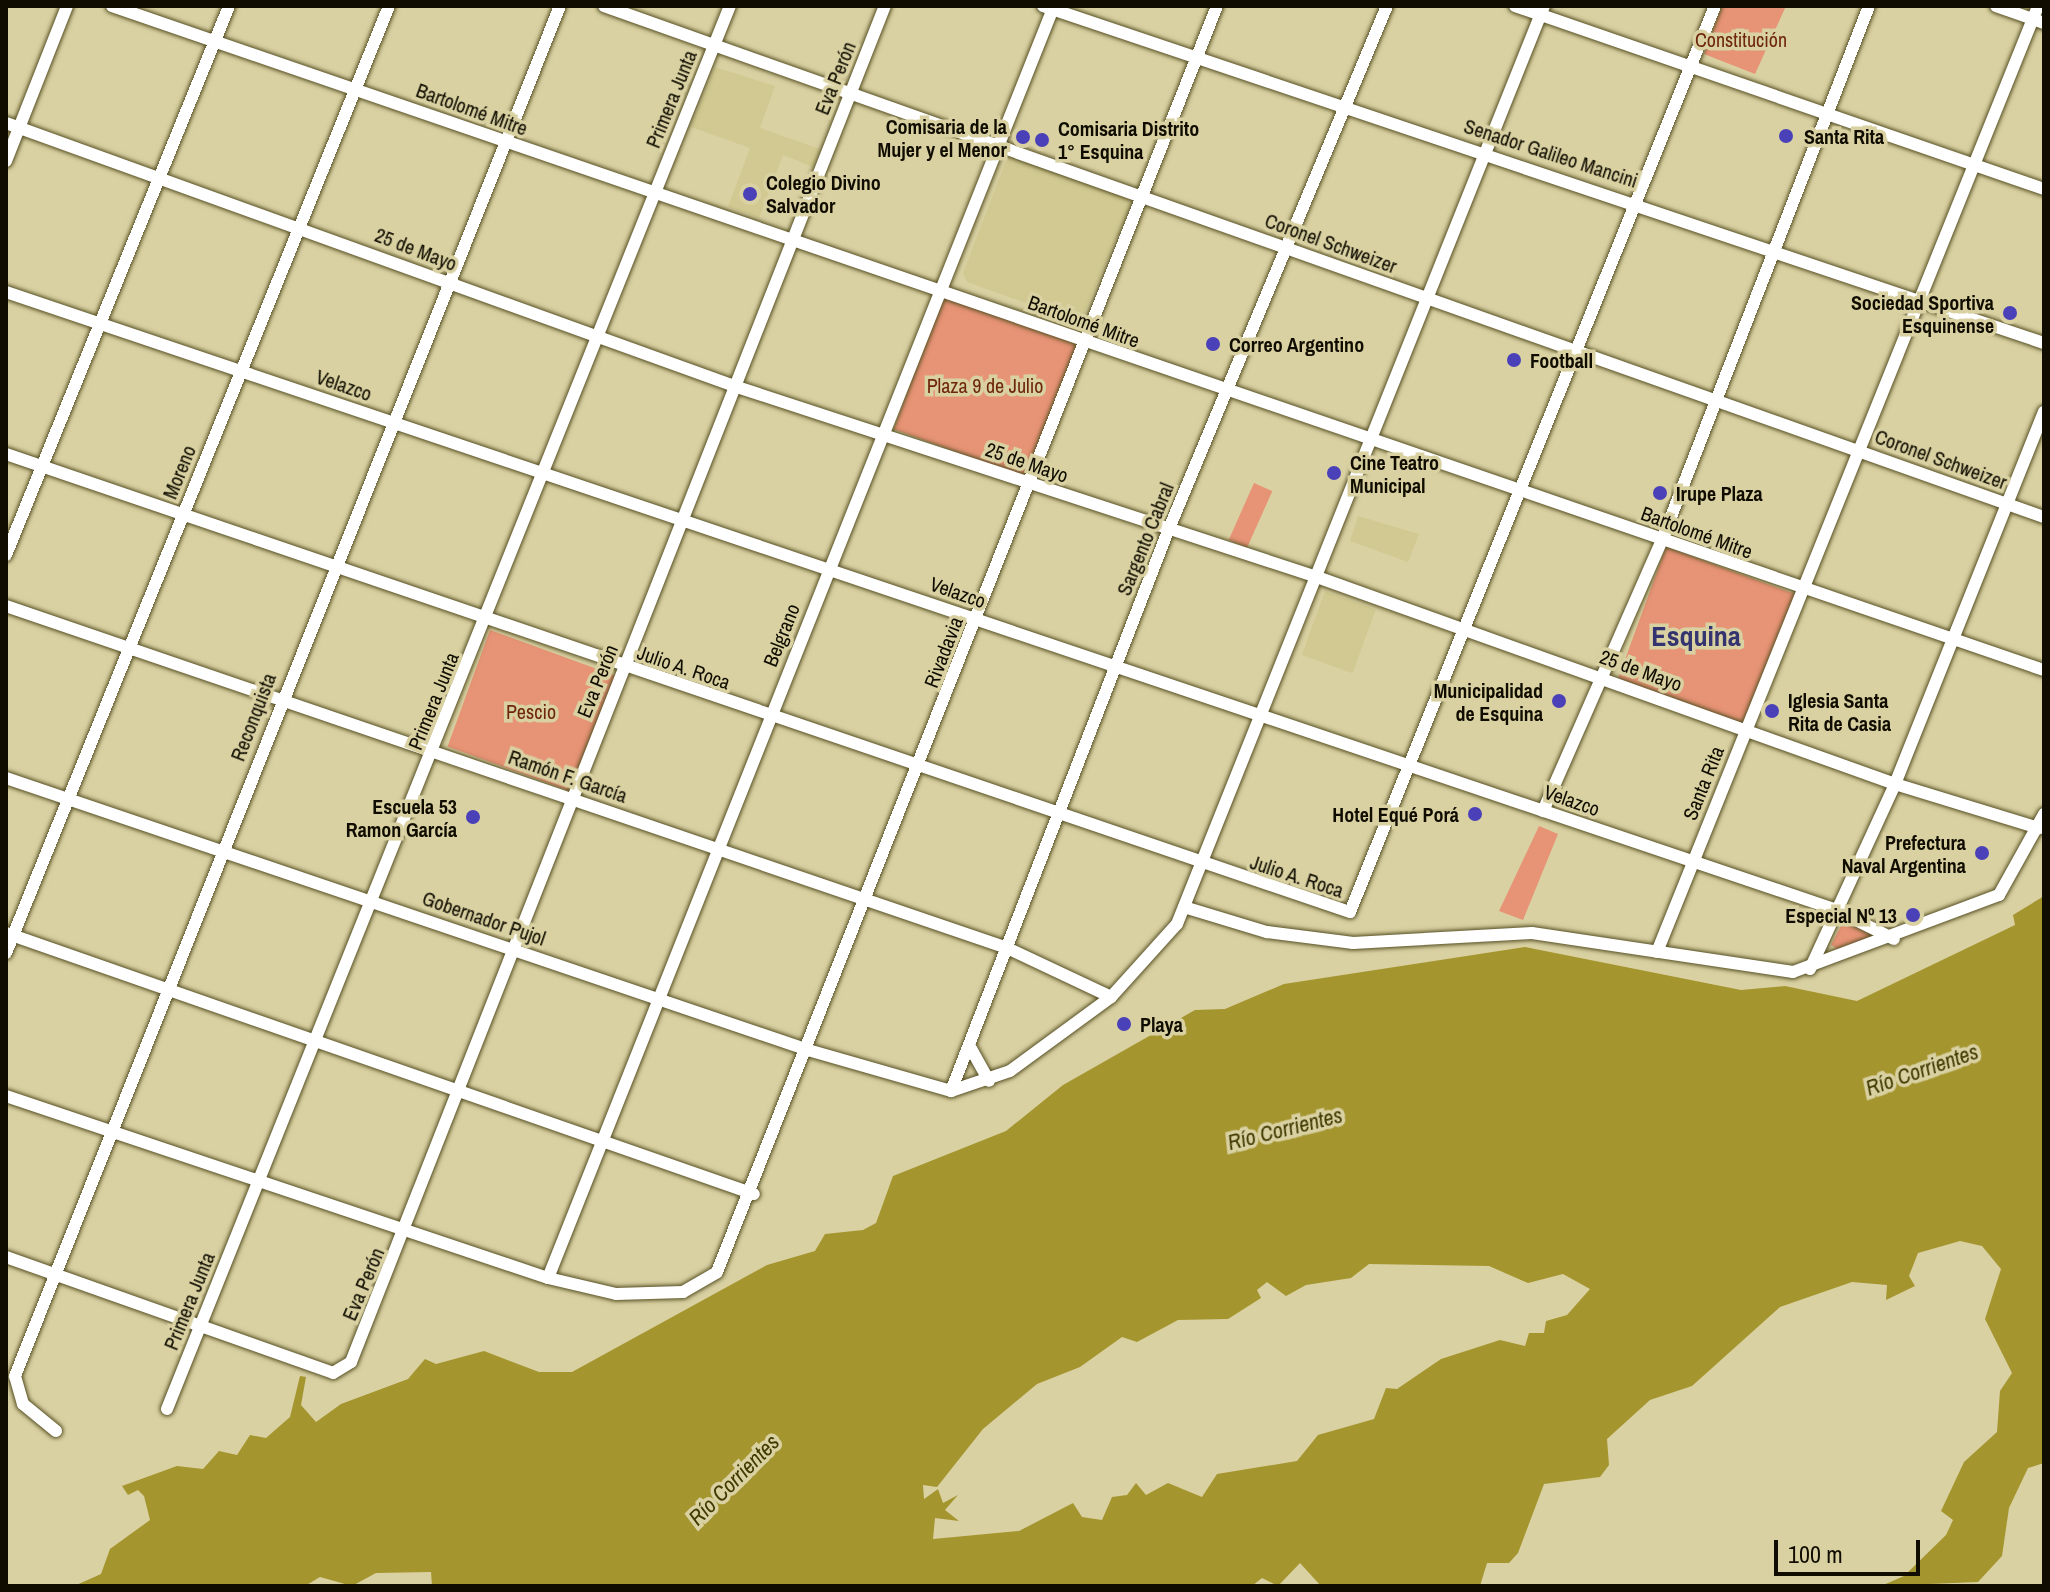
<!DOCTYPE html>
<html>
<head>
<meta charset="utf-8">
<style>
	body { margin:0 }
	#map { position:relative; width:2050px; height:1592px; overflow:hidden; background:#d9d1a2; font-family:"Archivo Narrow",sans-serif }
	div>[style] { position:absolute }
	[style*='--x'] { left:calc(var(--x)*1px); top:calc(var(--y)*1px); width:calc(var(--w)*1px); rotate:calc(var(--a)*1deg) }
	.built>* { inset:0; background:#d1c991; transform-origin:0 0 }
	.green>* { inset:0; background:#e79375; transform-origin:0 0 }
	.water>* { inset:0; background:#a5952f }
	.roads { filter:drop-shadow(0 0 2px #575024) drop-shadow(0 0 2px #575024) }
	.minor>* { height:12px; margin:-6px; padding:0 6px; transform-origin:6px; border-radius:6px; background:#fff }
	.dots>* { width:22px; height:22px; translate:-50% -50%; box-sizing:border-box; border:4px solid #d9d1a2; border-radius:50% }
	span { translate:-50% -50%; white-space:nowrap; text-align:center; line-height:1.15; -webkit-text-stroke:7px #d9d1a2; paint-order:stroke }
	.park-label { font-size:20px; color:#6e2609 }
	.street-label { font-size:20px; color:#100d00 }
	.poi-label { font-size:20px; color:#100d00; font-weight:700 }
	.right { translate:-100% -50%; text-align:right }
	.left { translate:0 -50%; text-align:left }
	.water-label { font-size:22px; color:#413900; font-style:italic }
	.district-label { font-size:28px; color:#343470; font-weight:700 }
	.frame { position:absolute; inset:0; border:8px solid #100d00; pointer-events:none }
	.scale { position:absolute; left:1774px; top:1540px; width:146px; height:36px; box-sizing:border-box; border:4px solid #100d00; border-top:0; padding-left:10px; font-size:24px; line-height:28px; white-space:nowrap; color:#100d00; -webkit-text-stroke:6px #d9d1a2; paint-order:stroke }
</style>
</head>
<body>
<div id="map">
	<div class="built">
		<i style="clip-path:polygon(715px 67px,775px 86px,760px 128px,820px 149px,813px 167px,783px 155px,759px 218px,728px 207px,750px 148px,691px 127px)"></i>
		<i style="clip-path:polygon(1008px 156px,1127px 197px,1130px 206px,1083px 316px,1073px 320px,967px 282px,963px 273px)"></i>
		<i style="clip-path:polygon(1358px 516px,1419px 534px,1408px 562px,1350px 541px)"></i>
		<i style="left:1325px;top:591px;width:54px;height:68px;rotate:20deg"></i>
	</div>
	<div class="green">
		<i style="clip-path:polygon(1722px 6px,1786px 6px,1755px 74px,1704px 54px)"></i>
		<i style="left:943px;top:294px;width:146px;height:144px;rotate:20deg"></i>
		<i style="left:1254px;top:483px;width:20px;height:62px;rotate:24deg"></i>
		<i style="left:1666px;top:547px;width:139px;height:140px;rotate:20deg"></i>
		<i style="left:490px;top:630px;width:133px;height:124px;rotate:20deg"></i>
		<i style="clip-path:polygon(1539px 826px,1558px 834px,1523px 920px,1499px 911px)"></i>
		<i style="clip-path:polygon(1843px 922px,1873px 935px,1870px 941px,1839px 950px,1831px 945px)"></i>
	</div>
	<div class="water">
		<i style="clip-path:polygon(evenodd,2044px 896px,2044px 1463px,2028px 1468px,2009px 1508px,2002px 1556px,1978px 1582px,1881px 1586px,1904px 1576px,1946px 1535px,1953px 1520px,1941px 1511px,1964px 1462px,1997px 1432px,2000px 1391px,2012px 1373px,1985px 1319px,2001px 1269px,1982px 1246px,1960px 1241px,1918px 1253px,1909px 1276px,1915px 1286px,1886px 1300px,1887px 1285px,1852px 1282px,1780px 1307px,1692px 1386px,1650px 1400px,1607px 1439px,1609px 1465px,1600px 1477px,1544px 1484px,1518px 1553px,1509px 1563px,1487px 1563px,1480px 1586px,1321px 1586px,1300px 1563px,1278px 1586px,1262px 1578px,1252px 1586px,432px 1586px,431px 1572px,376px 1573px,352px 1586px,320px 1577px,305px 1586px,74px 1586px,101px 1574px,110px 1549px,150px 1520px,144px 1496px,138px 1490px,128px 1495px,122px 1486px,177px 1466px,203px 1469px,219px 1451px,237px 1455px,250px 1435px,266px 1438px,290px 1417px,300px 1376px,306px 1377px,301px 1405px,316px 1422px,341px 1404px,408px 1379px,425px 1359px,436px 1364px,484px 1351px,539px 1372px,572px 1372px,767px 1265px,815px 1251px,825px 1234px,863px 1230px,876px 1223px,893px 1176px,1006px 1131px,1063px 1085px,1195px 1010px,1225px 1009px,1284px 984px,1525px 947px,1741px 990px,1785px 986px,1857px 1001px,2015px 925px,2013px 915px,2044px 896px,1369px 1264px,1489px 1266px,1528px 1283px,1563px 1274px,1590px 1289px,1567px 1315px,1546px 1321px,1544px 1333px,1529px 1333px,1525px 1346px,1500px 1340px,1441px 1359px,1397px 1389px,1386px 1388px,1374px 1419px,1318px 1435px,1297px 1461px,1217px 1474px,1202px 1497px,1168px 1483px,1146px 1495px,1136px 1483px,1127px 1495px,1112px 1497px,1102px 1520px,1082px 1517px,1073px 1503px,1019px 1531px,933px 1539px,935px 1518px,959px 1521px,945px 1510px,958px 1495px,943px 1503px,938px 1489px,924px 1499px,923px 1485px,937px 1487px,983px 1429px,1037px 1384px,1080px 1367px,1122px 1337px,1137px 1342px,1178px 1320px,1228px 1319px,1261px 1298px,1257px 1290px,1267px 1282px,1286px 1296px,1306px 1285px,1351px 1278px,1369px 1264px)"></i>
	</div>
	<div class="roads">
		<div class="minor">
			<i style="--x:112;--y:6;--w:2043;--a:18.97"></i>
			<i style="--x:604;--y:6;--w:1528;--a:19.54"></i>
			<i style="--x:1043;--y:6;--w:1056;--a:18.61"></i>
			<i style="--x:1515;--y:6;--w:560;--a:19.08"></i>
			<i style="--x:1996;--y:6;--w:51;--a:19.5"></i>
			<i style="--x:6;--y:123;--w:774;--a:19.86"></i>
			<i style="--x:734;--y:386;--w:613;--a:18.14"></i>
			<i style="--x:1317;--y:577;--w:614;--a:19.7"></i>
			<i style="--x:1895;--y:784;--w:151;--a:17"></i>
			<i style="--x:6;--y:161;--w:167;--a:-68.5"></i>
			<i style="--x:6;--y:292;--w:1929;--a:18.65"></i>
			<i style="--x:1834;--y:909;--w:67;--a:26.6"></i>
			<i style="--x:6;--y:454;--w:1420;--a:18.82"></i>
			<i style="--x:1350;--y:912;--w:977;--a:-68.06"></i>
			<i style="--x:6;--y:555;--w:593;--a:-67.89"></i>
			<i style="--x:6;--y:606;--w:1058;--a:18.86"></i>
			<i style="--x:1007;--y:948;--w:115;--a:25.2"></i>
			<i style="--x:6;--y:778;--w:847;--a:18.73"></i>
			<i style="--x:808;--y:1050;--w:149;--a:16"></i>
			<i style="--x:951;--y:1091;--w:62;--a:-18.7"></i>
			<i style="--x:1010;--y:1071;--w:125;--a:-36.2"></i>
			<i style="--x:1111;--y:997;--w:98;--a:-47.9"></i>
			<i style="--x:1177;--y:924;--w:989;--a:-68.21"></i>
			<i style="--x:1543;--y:811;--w:296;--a:-66.3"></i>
			<i style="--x:1662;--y:540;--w:573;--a:-68.81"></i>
			<i style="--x:1184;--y:907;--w:87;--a:16.8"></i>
			<i style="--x:1267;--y:932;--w:87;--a:7.3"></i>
			<i style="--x:1353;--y:943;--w:179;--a:-3.2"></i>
			<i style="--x:1532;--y:933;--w:264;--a:8.5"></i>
			<i style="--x:1793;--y:972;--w:220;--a:-20.5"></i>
			<i style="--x:1999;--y:895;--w:93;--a:-60.9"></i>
			<i style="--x:6;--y:933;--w:792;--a:19.24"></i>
			<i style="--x:1657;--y:952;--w:1020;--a:-68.06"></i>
			<i style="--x:6;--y:953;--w:1022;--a:-67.98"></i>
			<i style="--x:1810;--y:969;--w:204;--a:-65.3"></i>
			<i style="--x:1895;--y:784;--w:401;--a:-68.2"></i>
			<i style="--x:969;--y:1045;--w:41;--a:60.9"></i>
			<i style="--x:951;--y:1091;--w:601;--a:-68.82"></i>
			<i style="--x:1168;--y:531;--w:569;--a:-67.36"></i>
			<i style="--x:6;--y:1096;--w:572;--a:18.56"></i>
			<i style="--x:548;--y:1278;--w:70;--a:13.2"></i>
			<i style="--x:616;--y:1294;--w:67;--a:-1.7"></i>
			<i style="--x:683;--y:1292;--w:39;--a:-30"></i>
			<i style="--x:717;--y:1272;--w:1361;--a:-68.45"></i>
			<i style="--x:6;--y:1257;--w:347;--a:19.5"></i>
			<i style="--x:333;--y:1373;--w:21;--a:-31"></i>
			<i style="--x:351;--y:1362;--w:1457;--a:-68.51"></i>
			<i style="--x:548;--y:1278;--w:1369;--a:-68.31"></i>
			<i style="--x:167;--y:1409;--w:1512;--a:-68.14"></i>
			<i style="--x:56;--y:1431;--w:43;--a:-140.7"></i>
			<i style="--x:23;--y:1404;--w:29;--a:-106"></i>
			<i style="--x:15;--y:1376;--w:1474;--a:-68.31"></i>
		</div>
	</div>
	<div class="dots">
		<i style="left:1786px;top:136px;background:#4a41b8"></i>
		<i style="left:1023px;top:137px;background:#4a41b8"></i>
		<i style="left:1042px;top:140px;background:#4a41b8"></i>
		<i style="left:750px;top:194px;background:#4a41b8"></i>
		<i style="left:2010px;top:313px;background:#4a41b8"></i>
		<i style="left:1213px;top:344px;background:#4a41b8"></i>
		<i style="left:1514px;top:360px;background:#4a41b8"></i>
		<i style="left:1334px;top:473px;background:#4a41b8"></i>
		<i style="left:1660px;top:493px;background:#4a41b8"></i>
		<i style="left:1559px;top:701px;background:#4a41b8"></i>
		<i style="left:1772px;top:711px;background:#4a41b8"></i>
		<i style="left:1475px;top:814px;background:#4a41b8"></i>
		<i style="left:473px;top:817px;background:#4a41b8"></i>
		<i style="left:1982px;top:853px;background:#4a41b8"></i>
		<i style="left:1913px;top:915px;background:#4a41b8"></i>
		<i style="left:1124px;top:1024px;background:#4a41b8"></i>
	</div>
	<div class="park-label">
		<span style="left:1741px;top:39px">Constitución</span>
		<span style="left:985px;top:385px">Plaza 9 de Julio</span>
		<span style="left:531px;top:711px">Pescio</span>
	</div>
	<div class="street-label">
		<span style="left:835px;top:78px;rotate:-68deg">Eva Perón</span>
		<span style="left:671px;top:99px;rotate:-68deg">Primera Junta</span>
		<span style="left:472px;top:109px;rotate:20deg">Bartolomé Mitre</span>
		<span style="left:1551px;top:153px;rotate:18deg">Senador Galileo Mancini</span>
		<span style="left:1331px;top:243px;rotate:20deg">Coronel Schweizer</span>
		<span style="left:416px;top:249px;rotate:21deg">25 de Mayo</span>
		<span style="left:1084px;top:321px;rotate:20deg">Bartolomé Mitre</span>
		<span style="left:344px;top:385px;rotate:19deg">Velazco</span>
		<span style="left:1941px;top:459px;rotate:20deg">Coronel Schweizer</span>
		<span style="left:1027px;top:462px;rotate:19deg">25 de Mayo</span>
		<span style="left:179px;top:472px;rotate:-68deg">Moreno</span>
		<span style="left:1697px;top:532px;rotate:20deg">Bartolomé Mitre</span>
		<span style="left:1145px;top:539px;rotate:-68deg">Sargento Cabral</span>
		<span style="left:958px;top:592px;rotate:19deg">Velazco</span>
		<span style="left:781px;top:635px;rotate:-68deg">Belgrano</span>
		<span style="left:943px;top:652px;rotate:-69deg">Rivadavia</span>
		<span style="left:684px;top:667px;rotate:19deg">Julio A. Roca</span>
		<span style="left:1641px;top:670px;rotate:20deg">25 de Mayo</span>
		<span style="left:597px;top:681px;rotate:-68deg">Eva Perón</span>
		<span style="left:433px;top:701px;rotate:-68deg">Primera Junta</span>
		<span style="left:253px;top:717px;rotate:-69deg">Reconquista</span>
		<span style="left:568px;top:776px;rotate:19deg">Ramón F. García</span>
		<span style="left:1703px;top:783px;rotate:-68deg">Santa Rita</span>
		<span style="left:1572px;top:800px;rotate:19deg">Velazco</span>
		<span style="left:1297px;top:876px;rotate:18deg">Julio A. Roca</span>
		<span style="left:484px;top:918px;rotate:19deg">Gobernador Pujol</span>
		<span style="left:363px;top:1284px;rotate:-67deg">Eva Perón</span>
		<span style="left:189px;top:1301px;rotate:-68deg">Primera Junta</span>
	</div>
	<div class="poi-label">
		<span class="right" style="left:1007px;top:138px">Comisaria de la<br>Mujer y el Menor</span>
		<span class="left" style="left:1058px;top:140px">Comisaria Distrito<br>1° Esquina</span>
		<span class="left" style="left:1804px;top:136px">Santa Rita</span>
		<span class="left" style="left:766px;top:194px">Colegio Divino<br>Salvador</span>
		<span class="right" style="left:1994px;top:314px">Sociedad Sportiva<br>Esquinense</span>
		<span class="left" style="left:1229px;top:344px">Correo Argentino</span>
		<span class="left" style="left:1530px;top:360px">Football</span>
		<span class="left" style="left:1350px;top:474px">Cine Teatro<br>Municipal</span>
		<span class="left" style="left:1676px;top:493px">Irupe Plaza</span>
		<span class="right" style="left:1543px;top:702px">Municipalidad<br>de Esquina</span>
		<span class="left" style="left:1788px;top:712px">Iglesia Santa<br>Rita de Casia</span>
		<span class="right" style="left:457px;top:818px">Escuela 53<br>Ramon García</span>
		<span class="right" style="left:1459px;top:814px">Hotel Equé Porá</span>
		<span class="right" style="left:1966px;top:854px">Prefectura<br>Naval Argentina</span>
		<span class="right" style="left:1897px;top:915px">Especial Nº 13</span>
		<span class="left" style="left:1140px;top:1024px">Playa</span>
	</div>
	<div class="water-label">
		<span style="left:1922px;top:1070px;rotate:-19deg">Río Corrientes</span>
		<span style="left:1285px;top:1129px;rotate:-14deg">Río Corrientes</span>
		<span style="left:734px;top:1480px;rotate:-45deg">Río Corrientes</span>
	</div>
	<div class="district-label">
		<span style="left:1696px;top:636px">Esquina</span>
	</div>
	<div class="frame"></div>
	<div class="scale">100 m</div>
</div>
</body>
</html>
